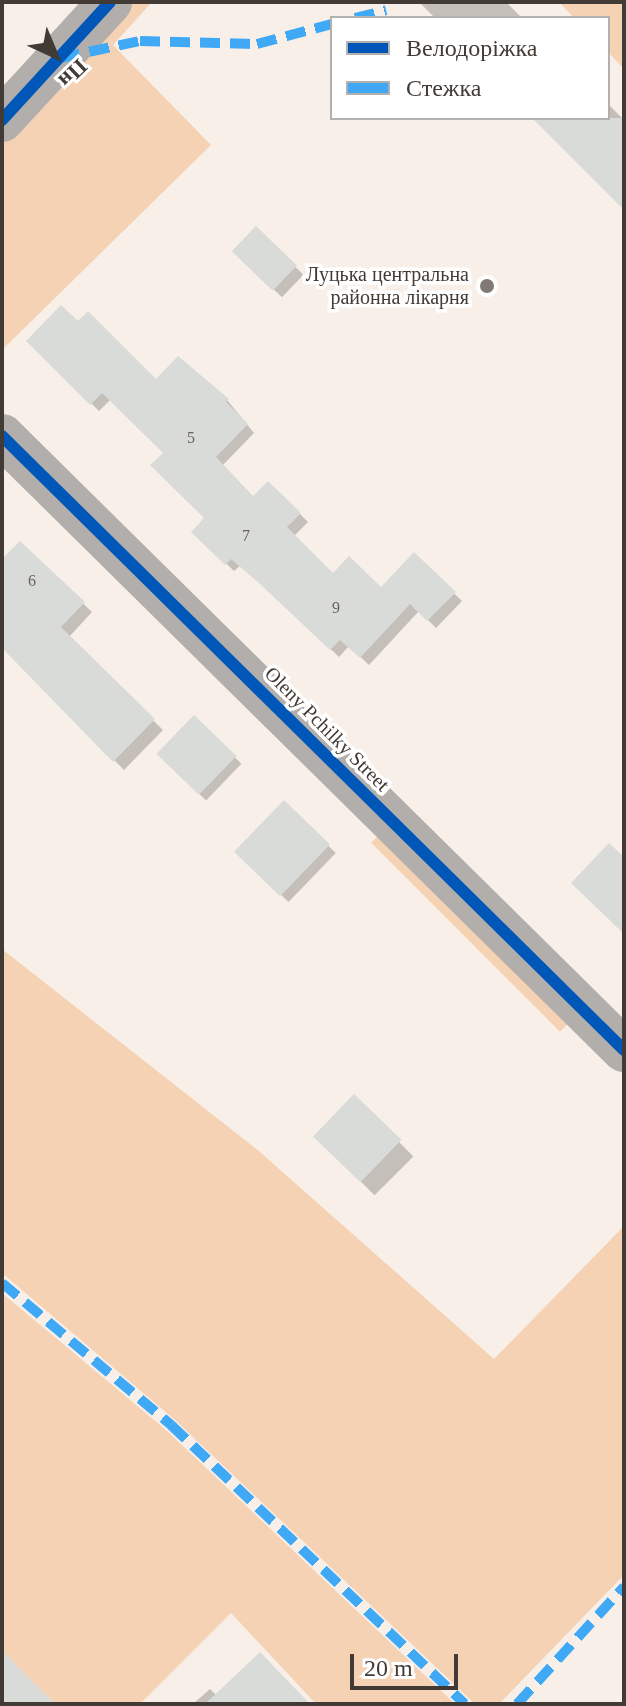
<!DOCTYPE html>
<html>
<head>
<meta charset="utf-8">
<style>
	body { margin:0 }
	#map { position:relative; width:626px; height:1706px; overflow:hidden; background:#f7efe8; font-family:"Times New Roman",serif }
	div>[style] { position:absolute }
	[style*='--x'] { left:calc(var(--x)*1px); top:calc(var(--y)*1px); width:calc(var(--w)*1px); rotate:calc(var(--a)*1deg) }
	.green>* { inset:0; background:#f6d2b5; transform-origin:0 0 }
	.shadow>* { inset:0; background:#0003; transform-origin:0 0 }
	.building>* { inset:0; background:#d9dbd9; transform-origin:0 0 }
	.minor>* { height:44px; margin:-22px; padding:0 22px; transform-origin:22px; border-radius:22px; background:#b1aeab }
	.quiet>* { height:10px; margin-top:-5px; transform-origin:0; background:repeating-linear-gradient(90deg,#3fa9f5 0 20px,transparent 0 30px) }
	.cycleway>* { height:12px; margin:-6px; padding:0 6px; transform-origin:6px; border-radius:6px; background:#0057b8 }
	.dots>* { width:22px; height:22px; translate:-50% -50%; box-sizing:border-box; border:4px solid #fff; border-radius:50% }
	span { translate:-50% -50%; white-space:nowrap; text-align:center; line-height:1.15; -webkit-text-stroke:7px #fff; paint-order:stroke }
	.number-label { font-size:16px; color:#68635e }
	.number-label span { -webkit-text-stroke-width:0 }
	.poi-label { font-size:20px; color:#423b35 }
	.right { translate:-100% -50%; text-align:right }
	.street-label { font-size:20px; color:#423b35 }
	.frame { position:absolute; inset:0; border:4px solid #423b35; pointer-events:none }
	.legend { position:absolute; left:330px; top:16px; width:280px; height:104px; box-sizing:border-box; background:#fff; border:2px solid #b3b1ae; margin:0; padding:10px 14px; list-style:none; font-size:24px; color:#423b35 }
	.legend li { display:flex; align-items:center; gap:16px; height:40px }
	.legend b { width:40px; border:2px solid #b3b1ae }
	.north { position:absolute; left:16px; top:16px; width:80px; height:80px; -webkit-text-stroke:6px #fff; paint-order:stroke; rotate:136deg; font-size:22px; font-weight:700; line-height:32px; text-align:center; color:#423b35 }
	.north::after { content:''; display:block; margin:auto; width:28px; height:36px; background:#423b35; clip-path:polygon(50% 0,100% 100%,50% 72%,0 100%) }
	.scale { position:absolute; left:350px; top:1654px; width:108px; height:36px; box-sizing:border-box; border:4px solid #423b35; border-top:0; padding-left:10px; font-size:24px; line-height:28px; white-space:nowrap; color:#423b35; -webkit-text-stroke:6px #fff; paint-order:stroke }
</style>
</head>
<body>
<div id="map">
	<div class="green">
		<i style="clip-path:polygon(126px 2px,152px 2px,113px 45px,211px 145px,2px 350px,2px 140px)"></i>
		<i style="clip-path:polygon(559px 2px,624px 2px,624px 69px,608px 52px,608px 18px,574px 18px)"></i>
		<i style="left:386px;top:828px;width:267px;height:21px;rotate:45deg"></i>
		<i style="clip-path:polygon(2px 949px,260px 1152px,494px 1359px,624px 1226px,624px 1575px,499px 1704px,475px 1704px,175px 1420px,2px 1273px)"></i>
		<i style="clip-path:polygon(2px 1293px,166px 1430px,455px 1704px,316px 1704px,231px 1613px,140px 1704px,55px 1704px,2px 1651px)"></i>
	</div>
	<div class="shadow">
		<i style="clip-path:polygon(419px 2px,506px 2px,522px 18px,435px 18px)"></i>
		<i style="clip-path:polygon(608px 104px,624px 120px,624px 207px,535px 118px,608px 118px)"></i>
		<i style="left:256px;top:229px;width:66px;height:31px;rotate:44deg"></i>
		<i style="clip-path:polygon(78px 324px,156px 381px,227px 400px,254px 433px,222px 466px,253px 499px,300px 514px,308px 522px,293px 537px,333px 576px,381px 590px,414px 555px,462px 601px,436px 628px,419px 611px,369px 665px,349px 646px,339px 657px,270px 591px,240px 566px,234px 571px,194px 532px,207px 518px,166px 453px,111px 399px,99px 411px,29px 341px)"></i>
		<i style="clip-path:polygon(20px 543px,92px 612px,69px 637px,163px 730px,124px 770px,2px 646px,2px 562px)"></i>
		<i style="left:194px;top:718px;width:66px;height:51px;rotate:44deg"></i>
		<i style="left:284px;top:803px;width:72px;height:68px;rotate:44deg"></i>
		<i style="left:354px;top:1097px;width:84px;height:55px;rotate:45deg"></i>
		<i style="clip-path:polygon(210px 1689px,217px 1696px,308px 1704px,193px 1704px)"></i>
	</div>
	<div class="building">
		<i style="clip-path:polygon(532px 118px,624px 118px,624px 210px)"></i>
		<i style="left:256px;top:226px;width:57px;height:35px;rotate:44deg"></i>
		<i style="clip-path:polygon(61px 305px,78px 321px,88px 311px,156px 379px,178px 356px,229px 399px,226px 402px,248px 424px,216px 457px,253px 496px,268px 481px,301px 513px,287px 527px,333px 573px,349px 556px,381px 587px,414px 552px,456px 592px,427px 621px,410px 604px,360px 658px,340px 640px,330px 650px,259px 583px,231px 559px,225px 565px,191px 532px,204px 518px,150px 465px,163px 453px,102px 393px,90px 405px,26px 341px)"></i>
		<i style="clip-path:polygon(20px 541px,85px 602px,61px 627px,155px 719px,113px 762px,2px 648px,2px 559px)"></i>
		<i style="left:194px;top:715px;width:59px;height:54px;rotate:44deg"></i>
		<i style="left:284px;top:800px;width:64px;height:72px;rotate:44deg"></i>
		<i style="clip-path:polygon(609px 843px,624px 857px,624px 934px,571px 883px)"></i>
		<i style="left:354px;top:1094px;width:66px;height:59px;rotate:44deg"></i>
		<i style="clip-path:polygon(2px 1651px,55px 1704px,2px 1704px)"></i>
		<i style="clip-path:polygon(260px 1652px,310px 1704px,205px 1704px)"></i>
	</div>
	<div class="minor">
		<i style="--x:2;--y:120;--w:160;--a:-47.5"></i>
		<i style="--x:2;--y:436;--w:874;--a:44.63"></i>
	</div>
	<div class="quiet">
		<i style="--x:355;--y:18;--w:32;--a:-14"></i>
		<i style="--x:60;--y:58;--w:82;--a:-12"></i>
		<i style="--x:140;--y:41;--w:117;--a:1.5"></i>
		<i style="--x:257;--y:44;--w:78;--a:-14.9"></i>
		<i style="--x:2;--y:1283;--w:221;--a:40"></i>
		<i style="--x:171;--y:1425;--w:405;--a:43.5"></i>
		<i style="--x:517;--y:1704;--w:159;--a:-47.6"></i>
	</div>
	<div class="cycleway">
		<i style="--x:2;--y:120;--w:160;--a:-47.5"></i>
		<i style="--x:2;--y:436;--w:874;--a:44.63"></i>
	</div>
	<div class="dots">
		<i style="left:487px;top:286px;background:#817a74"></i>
	</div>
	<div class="number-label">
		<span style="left:191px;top:438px">5</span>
		<span style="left:246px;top:536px">7</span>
		<span style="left:32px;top:581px">6</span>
		<span style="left:336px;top:608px">9</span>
	</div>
	<div class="poi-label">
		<span class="right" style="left:469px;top:286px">Луцька центральна<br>районна лікарня</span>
	</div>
	<div class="street-label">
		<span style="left:327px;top:729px;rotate:45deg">Oleny Pchilky Street</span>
	</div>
	<div class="frame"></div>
	<ul class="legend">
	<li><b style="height:10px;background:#0057b8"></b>Велодоріжка</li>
	<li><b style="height:10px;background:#3fa9f5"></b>Стежка</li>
	</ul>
	<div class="north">Пн</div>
	<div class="scale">20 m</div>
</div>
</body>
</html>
